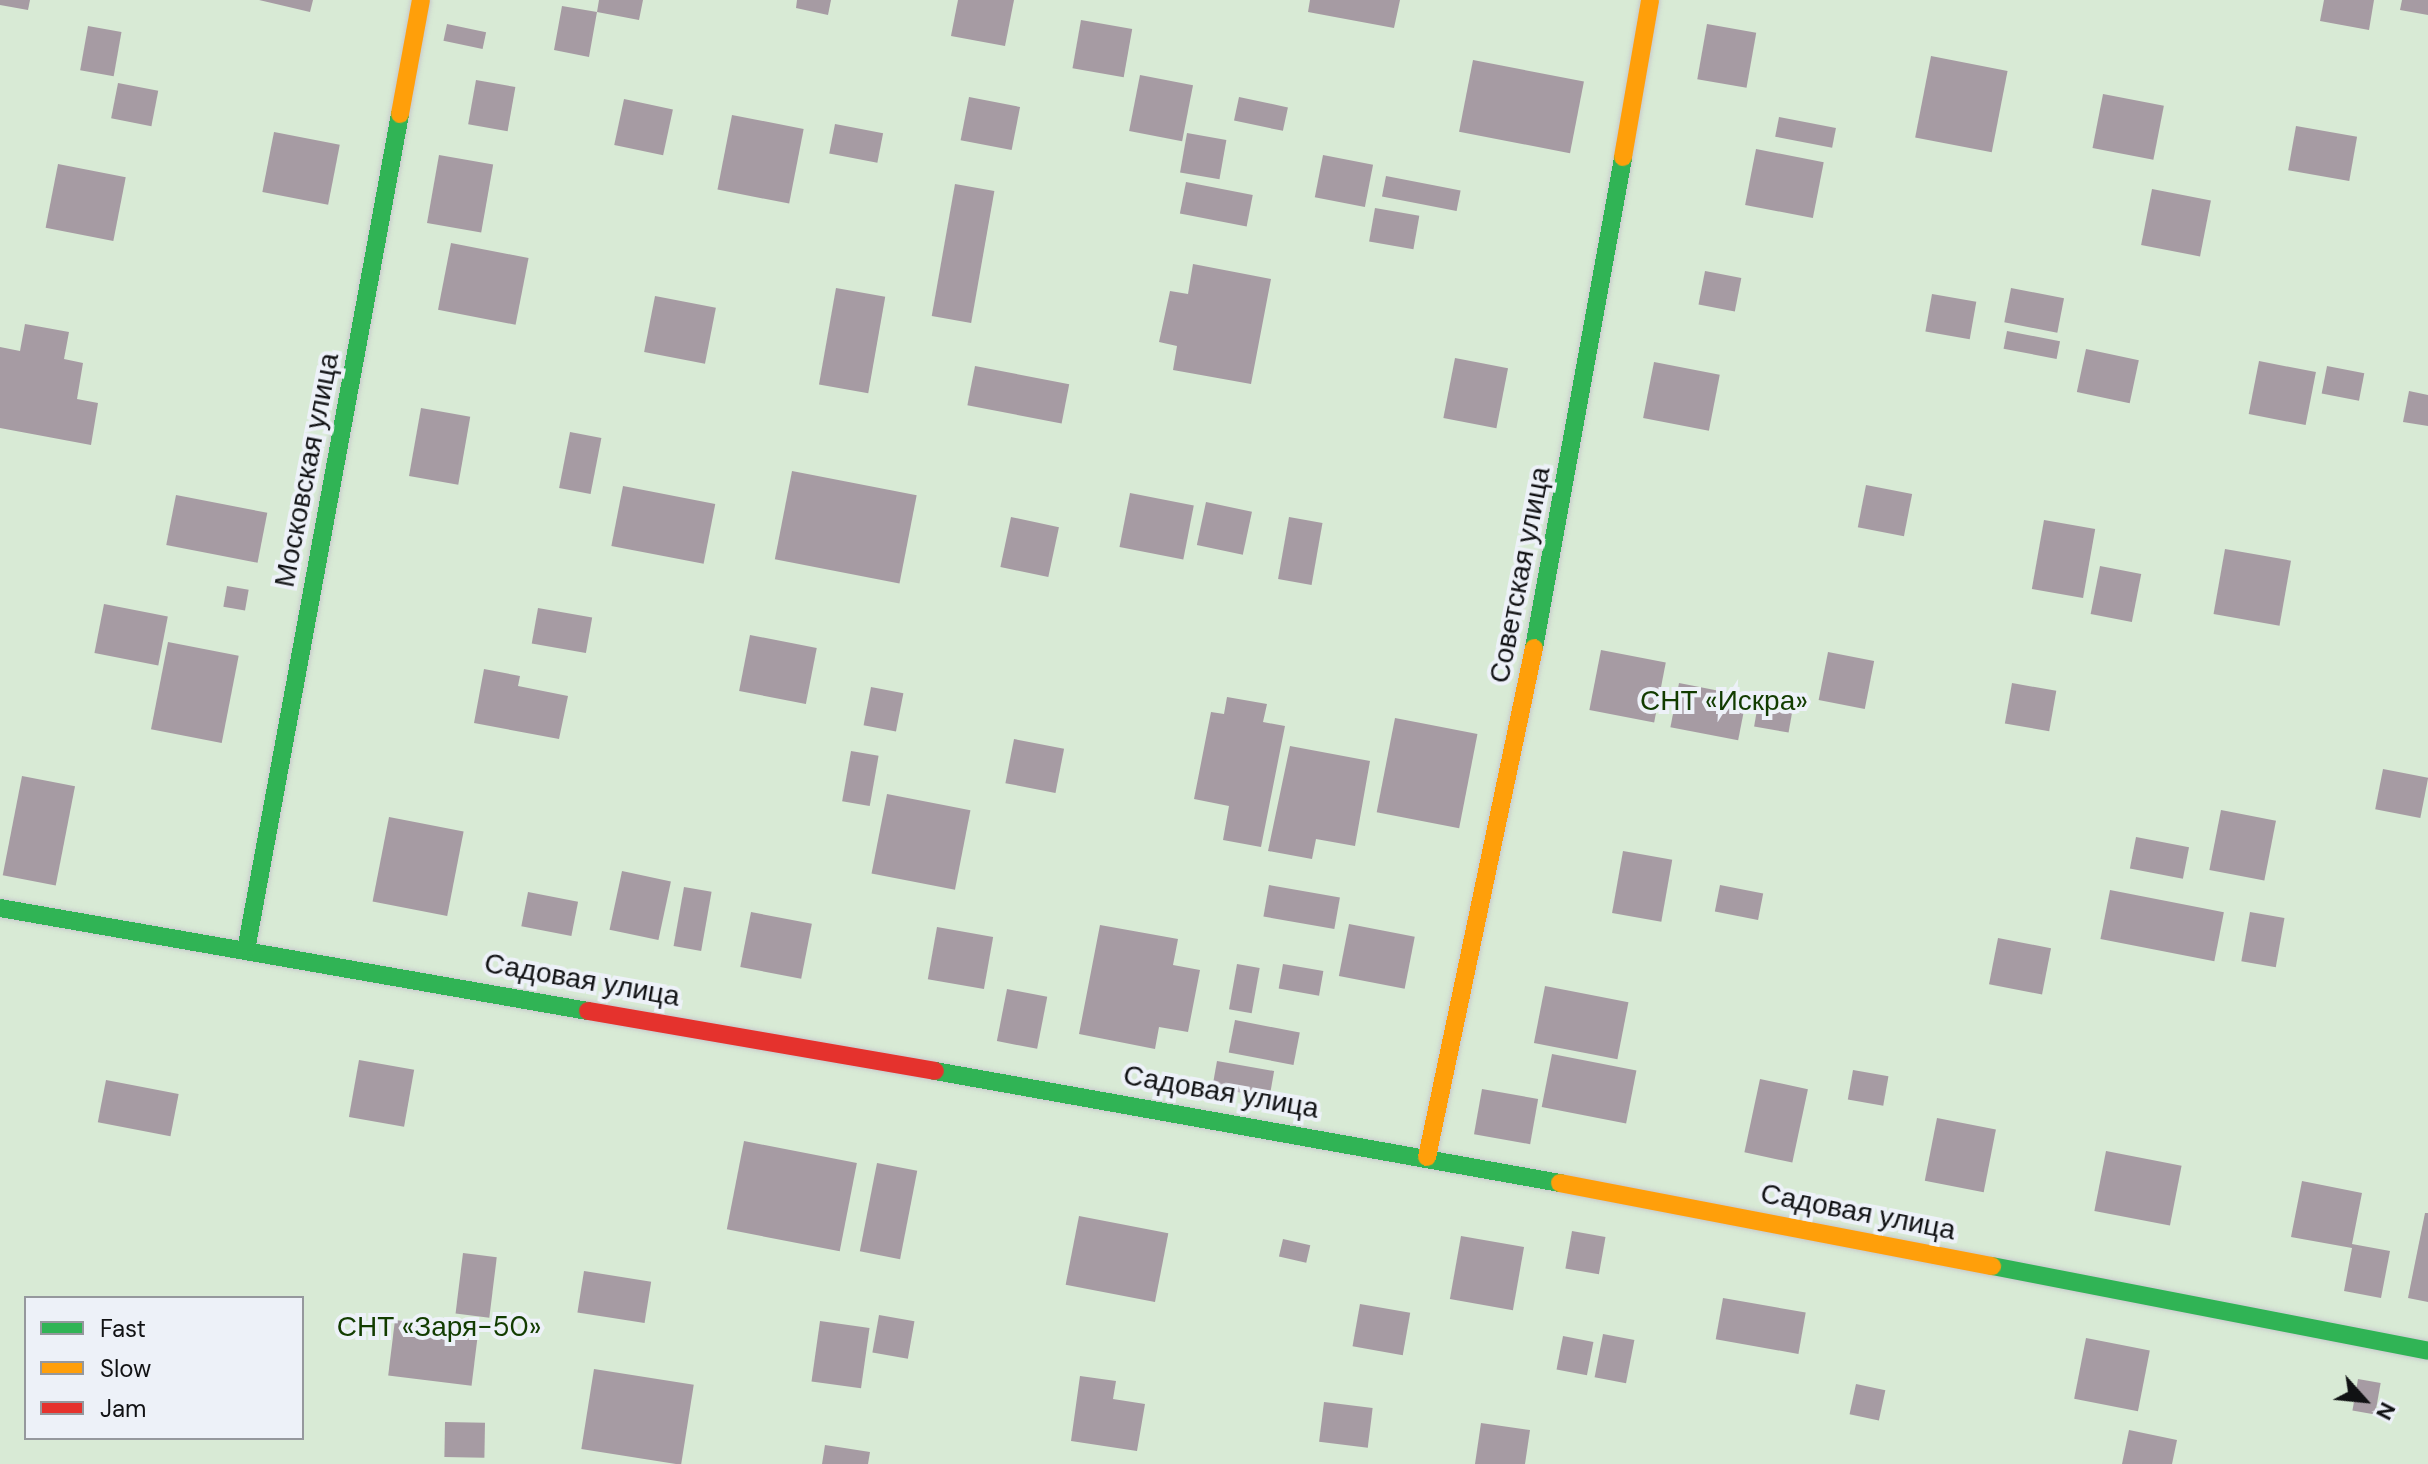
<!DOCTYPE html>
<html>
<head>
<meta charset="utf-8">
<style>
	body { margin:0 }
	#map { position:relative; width:2428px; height:1464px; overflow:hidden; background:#f0f2f5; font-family:"DM Sans",sans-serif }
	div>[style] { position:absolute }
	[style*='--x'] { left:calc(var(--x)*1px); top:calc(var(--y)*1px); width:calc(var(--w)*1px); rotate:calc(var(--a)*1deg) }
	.green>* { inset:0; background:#d8ead5 }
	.building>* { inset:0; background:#a69ba3; transform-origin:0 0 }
	.roads { filter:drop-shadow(0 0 2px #c7c9cc) drop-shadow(0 0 2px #c7c9cc) }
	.fast>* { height:18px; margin:-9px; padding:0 9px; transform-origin:9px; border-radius:9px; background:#30b455 }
	.slow>* { height:18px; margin:-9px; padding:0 9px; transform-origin:9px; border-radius:9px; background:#ff9f0a }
	.jam>* { height:18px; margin:-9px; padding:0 9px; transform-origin:9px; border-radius:9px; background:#e5322d }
	span { translate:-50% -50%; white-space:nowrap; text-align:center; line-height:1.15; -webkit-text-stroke:8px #edf1f8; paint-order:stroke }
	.street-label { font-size:28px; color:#111214 }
	.park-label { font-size:28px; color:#123c00 }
	.legend { position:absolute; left:24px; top:1296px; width:280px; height:144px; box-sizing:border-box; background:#edf1f8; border:2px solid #95989d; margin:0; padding:10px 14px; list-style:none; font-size:24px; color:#111214 }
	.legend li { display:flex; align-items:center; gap:16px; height:40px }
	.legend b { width:40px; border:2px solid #95989d }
	.north { position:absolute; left:2324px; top:1360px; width:80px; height:80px; -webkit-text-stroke:6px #edf1f8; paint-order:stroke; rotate:117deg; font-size:22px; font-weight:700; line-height:32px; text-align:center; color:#111214 }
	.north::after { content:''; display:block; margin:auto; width:28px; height:36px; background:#111214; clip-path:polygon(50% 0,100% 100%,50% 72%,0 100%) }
</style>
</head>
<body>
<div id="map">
	<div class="green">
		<i style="clip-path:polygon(evenodd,0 0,2428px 0,2428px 1464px,0 1464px,0 0,26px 1298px,302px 1298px,302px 1438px,26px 1438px,26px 1298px)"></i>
	</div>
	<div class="building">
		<i style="clip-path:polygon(0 0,30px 0,28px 10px,0 5px)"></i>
		<i style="clip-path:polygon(259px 0,313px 0,310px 12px)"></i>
		<i style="clip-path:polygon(599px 0,643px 0,639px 20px,597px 12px,589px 57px,554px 50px,562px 6px,597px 12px)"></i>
		<i style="clip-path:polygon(797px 0,831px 0,828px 15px,796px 8px)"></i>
		<i style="clip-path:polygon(958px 0,1014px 0,1005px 46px,951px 36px)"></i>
		<i style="clip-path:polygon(1310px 0,1400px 0,1394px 28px,1308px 12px)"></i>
		<i style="clip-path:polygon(2324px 0,2374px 0,2369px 30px,2320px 21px)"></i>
		<i style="clip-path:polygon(2402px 0,2428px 0,2428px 15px,2400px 10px)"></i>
		<i style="left:1081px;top:20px;width:52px;height:49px;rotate:10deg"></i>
		<i style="left:447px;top:24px;width:40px;height:17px;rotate:12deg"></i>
		<i style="left:1707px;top:24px;width:50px;height:56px;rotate:10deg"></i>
		<i style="left:88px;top:26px;width:34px;height:45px;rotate:10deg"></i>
		<i style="left:1931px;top:56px;width:78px;height:83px;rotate:11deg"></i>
		<i style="left:1473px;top:60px;width:113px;height:73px;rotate:11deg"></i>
		<i style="left:1140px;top:75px;width:54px;height:57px;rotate:11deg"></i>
		<i style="left:476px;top:80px;width:40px;height:45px;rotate:10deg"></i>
		<i style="left:118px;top:83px;width:41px;height:36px;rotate:11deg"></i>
		<i style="left:2103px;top:94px;width:62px;height:55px;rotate:11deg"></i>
		<i style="left:969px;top:97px;width:52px;height:44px;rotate:11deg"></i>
		<i style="left:1239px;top:97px;width:50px;height:24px;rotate:12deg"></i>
		<i style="left:624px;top:99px;width:50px;height:47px;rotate:12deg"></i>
		<i style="left:732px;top:115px;width:73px;height:76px;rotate:11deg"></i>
		<i style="left:1779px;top:117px;width:58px;height:20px;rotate:11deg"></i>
		<i style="left:835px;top:124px;width:49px;height:30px;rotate:11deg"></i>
		<i style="left:2296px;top:126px;width:62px;height:45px;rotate:10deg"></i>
		<i style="left:274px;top:132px;width:67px;height:61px;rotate:11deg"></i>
		<i style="left:1187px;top:133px;width:40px;height:40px;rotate:10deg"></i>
		<i style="left:1756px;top:149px;width:69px;height:57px;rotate:11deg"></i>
		<i style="left:439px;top:155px;width:55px;height:69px;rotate:10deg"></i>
		<i style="left:1323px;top:155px;width:51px;height:43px;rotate:11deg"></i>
		<i style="left:58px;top:164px;width:69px;height:65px;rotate:11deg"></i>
		<i style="left:1386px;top:176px;width:76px;height:21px;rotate:11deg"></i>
		<i style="left:1186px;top:182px;width:68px;height:32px;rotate:11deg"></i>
		<i style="left:955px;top:184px;width:40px;height:134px;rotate:10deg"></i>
		<i style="left:2152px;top:189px;width:60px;height:57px;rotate:11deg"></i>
		<i style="left:1375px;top:208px;width:45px;height:34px;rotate:10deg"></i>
		<i style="left:451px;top:243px;width:79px;height:68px;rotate:11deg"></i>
		<i style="clip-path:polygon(1193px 264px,1271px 279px,1251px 384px,1173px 370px,1177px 346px,1159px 342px,1170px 291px,1188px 294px)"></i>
		<i style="left:1705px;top:271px;width:37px;height:34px;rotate:11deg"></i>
		<i style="left:836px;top:288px;width:50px;height:98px;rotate:10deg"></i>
		<i style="left:2011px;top:288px;width:54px;height:35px;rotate:11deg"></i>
		<i style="left:1932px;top:294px;width:45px;height:38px;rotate:10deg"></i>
		<i style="left:655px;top:296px;width:62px;height:57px;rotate:11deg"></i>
		<i style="clip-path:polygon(25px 324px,69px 332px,64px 359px,83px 363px,77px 399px,98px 403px,91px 445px,0 428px,0 347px,20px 351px)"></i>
		<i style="left:2007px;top:331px;width:54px;height:18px;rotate:11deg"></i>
		<i style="left:2086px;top:349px;width:54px;height:44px;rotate:12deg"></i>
		<i style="left:1455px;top:358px;width:54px;height:61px;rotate:11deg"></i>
		<i style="left:2259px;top:361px;width:58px;height:54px;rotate:11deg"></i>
		<i style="left:1654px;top:362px;width:67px;height:57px;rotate:11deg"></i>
		<i style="left:975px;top:366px;width:96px;height:40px;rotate:11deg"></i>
		<i style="left:2327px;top:366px;width:38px;height:28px;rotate:11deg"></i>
		<i style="clip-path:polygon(2409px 391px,2428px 395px,2428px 426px,2403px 422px)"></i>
		<i style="left:421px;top:408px;width:50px;height:69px;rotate:10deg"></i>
		<i style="left:570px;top:432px;width:32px;height:57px;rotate:11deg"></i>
		<i style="left:792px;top:471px;width:127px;height:90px;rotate:11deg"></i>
		<i style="left:1866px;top:485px;width:47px;height:43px;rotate:11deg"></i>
		<i style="left:623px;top:486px;width:94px;height:61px;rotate:11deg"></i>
		<i style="left:1130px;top:493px;width:65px;height:55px;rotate:11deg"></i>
		<i style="left:176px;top:495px;width:93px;height:51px;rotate:11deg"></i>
		<i style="left:1206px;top:502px;width:47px;height:44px;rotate:12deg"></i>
		<i style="left:1011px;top:517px;width:49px;height:51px;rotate:12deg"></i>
		<i style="left:1289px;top:517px;width:34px;height:63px;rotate:10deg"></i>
		<i style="left:2044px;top:520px;width:52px;height:70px;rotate:10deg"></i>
		<i style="left:2225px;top:549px;width:67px;height:66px;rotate:10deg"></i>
		<i style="left:2100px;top:566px;width:42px;height:49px;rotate:11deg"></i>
		<i style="left:227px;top:586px;width:22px;height:21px;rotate:10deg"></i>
		<i style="left:104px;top:604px;width:65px;height:50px;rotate:11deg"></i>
		<i style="left:538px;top:608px;width:55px;height:36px;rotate:10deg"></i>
		<i style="left:750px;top:635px;width:68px;height:57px;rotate:11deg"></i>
		<i style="left:168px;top:642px;width:72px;height:89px;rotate:11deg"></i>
		<i style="left:1601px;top:650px;width:66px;height:61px;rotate:11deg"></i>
		<i style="left:1828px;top:652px;width:47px;height:49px;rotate:11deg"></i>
		<i style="clip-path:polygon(484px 669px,520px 676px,518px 686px,568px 696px,559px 739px,474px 723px)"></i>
		<i style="left:1679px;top:683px;width:69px;height:45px;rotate:11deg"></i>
		<i style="left:2012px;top:683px;width:45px;height:41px;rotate:10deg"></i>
		<i style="left:871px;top:687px;width:33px;height:39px;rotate:11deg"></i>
		<i style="left:1760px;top:693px;width:35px;height:34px;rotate:10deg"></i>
		<i style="clip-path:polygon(1227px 697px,1267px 704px,1263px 722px,1285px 726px,1261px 847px,1223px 840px,1229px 806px,1194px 799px,1211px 712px,1224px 714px)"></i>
		<i style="left:1395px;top:718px;width:84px;height:96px;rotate:11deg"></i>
		<i style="left:1014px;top:739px;width:51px;height:45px;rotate:11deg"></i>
		<i style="clip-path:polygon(1290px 746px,1370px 761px,1355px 846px,1316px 839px,1312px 859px,1268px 851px)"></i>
		<i style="left:851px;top:751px;width:28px;height:51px;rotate:10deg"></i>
		<i style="left:2383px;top:769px;width:46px;height:41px;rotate:11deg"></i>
		<i style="left:22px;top:776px;width:54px;height:101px;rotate:11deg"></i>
		<i style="left:887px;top:794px;width:85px;height:81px;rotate:11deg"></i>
		<i style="left:2221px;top:810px;width:56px;height:61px;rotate:11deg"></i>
		<i style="left:389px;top:817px;width:76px;height:86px;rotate:11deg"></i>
		<i style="left:2136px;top:837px;width:54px;height:32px;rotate:11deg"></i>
		<i style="left:1623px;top:851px;width:50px;height:63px;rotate:10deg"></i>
		<i style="left:622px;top:871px;width:50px;height:60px;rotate:12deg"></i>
		<i style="left:1269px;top:885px;width:72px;height:32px;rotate:10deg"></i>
		<i style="left:1720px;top:885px;width:44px;height:27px;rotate:11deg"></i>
		<i style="left:684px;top:887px;width:28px;height:60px;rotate:10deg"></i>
		<i style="left:2110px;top:890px;width:116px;height:50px;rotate:11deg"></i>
		<i style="left:528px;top:892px;width:51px;height:35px;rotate:11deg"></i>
		<i style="left:751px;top:912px;width:62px;height:56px;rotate:11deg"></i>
		<i style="left:2250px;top:912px;width:35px;height:50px;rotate:10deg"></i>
		<i style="left:1349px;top:924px;width:67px;height:53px;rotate:11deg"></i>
		<i style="clip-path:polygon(1100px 925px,1178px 939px,1173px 965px,1200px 970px,1188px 1032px,1159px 1027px,1155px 1049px,1079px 1034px)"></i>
		<i style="left:937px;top:927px;width:57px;height:53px;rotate:10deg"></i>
		<i style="left:1998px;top:938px;width:54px;height:47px;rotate:11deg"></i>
		<i style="left:1237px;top:964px;width:23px;height:46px;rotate:10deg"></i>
		<i style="left:1283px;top:964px;width:41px;height:25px;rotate:10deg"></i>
		<i style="left:1545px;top:986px;width:85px;height:58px;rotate:11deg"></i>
		<i style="left:1007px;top:989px;width:41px;height:53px;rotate:11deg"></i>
		<i style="left:1235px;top:1020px;width:66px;height:33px;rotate:11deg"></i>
		<i style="left:1552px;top:1054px;width:86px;height:54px;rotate:11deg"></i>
		<i style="left:359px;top:1060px;width:56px;height:58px;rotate:10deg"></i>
		<i style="left:1217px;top:1061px;width:58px;height:27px;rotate:10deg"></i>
		<i style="left:1853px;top:1070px;width:36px;height:30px;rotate:10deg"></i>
		<i style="left:1760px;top:1079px;width:49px;height:75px;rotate:12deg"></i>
		<i style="left:106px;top:1080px;width:74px;height:43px;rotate:11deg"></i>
		<i style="left:1482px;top:1089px;width:57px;height:46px;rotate:10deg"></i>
		<i style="left:1937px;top:1118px;width:60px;height:64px;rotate:11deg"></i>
		<i style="left:744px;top:1141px;width:115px;height:90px;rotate:11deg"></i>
		<i style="left:2106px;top:1151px;width:77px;height:61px;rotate:11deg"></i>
		<i style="left:877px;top:1163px;width:41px;height:90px;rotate:11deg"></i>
		<i style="clip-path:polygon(2302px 1181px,2362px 1193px,2352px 1244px,2390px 1251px,2381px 1298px,2344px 1291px,2352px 1248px,2291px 1237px)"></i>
		<i style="clip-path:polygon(2425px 1213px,2428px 1213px,2428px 1302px,2408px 1298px)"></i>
		<i style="left:1079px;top:1216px;width:91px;height:70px;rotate:11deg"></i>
		<i style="left:1572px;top:1231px;width:34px;height:38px;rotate:10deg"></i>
		<i style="left:1461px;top:1236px;width:64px;height:64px;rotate:10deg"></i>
		<i style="left:1283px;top:1239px;width:28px;height:18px;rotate:13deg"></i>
		<i style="left:463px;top:1253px;width:34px;height:61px;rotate:7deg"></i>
		<i style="left:584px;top:1271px;width:68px;height:42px;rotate:9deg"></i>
		<i style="left:1723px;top:1298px;width:84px;height:42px;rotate:10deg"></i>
		<i style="left:1360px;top:1304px;width:51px;height:43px;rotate:10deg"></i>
		<i style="left:879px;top:1315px;width:36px;height:38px;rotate:10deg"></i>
		<i style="left:395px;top:1320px;width:84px;height:56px;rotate:7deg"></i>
		<i style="left:820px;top:1321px;width:50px;height:61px;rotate:8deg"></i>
		<i style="left:1603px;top:1334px;width:32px;height:44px;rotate:11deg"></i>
		<i style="left:1563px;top:1336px;width:31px;height:34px;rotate:11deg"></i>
		<i style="left:2086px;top:1338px;width:65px;height:62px;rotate:11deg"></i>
		<i style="left:594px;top:1369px;width:101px;height:81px;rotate:9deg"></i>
		<i style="clip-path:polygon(1080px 1376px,1116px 1381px,1113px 1399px,1145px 1404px,1137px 1451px,1071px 1441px)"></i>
		<i style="left:2358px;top:1379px;width:23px;height:32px;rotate:10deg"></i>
		<i style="left:1856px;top:1384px;width:30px;height:31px;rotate:12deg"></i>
		<i style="left:1324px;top:1402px;width:49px;height:40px;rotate:7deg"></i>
		<i style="left:445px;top:1422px;width:40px;height:35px;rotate:1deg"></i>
		<i style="clip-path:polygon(1481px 1423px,1530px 1430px,1525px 1464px,1475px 1464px)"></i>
		<i style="clip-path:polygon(2129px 1430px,2177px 1440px,2172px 1464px,2122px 1464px)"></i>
		<i style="clip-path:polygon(825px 1445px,870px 1452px,868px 1464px,822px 1464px)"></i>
	</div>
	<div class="roads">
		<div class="fast">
			<i style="--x:1534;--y:648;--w:499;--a:-79.7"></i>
			<i style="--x:0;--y:908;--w:597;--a:9.94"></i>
			<i style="--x:246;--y:950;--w:850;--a:-79.56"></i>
			<i style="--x:935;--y:1071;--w:635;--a:10.16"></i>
			<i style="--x:1992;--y:1266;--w:444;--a:11"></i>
		</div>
		<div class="slow">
			<i style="--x:400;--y:114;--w:116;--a:-79.6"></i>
			<i style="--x:1623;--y:157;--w:159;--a:-80.2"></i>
			<i style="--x:1427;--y:1157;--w:520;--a:-78.13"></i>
			<i style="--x:1560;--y:1183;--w:440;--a:10.9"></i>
		</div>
		<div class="jam">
			<i style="--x:588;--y:1011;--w:352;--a:9.8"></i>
		</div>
	</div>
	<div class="street-label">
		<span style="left:307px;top:470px;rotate:-79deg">Московская улица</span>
		<span style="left:1520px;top:575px;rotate:-79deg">Советская улица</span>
		<span style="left:582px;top:980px;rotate:10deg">Садовая улица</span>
		<span style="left:1221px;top:1092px;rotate:10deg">Садовая улица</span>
		<span style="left:1858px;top:1212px;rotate:11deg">Садовая улица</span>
	</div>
	<div class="park-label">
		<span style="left:1724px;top:701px">СНТ «Искра»</span>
		<span style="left:439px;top:1327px">СНТ «Заря-50»</span>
	</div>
	<ul class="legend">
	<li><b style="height:10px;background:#30b455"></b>Fast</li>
	<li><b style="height:10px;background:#ff9f0a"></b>Slow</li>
	<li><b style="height:10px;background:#e5322d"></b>Jam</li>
	</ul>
	<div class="north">N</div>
</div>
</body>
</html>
